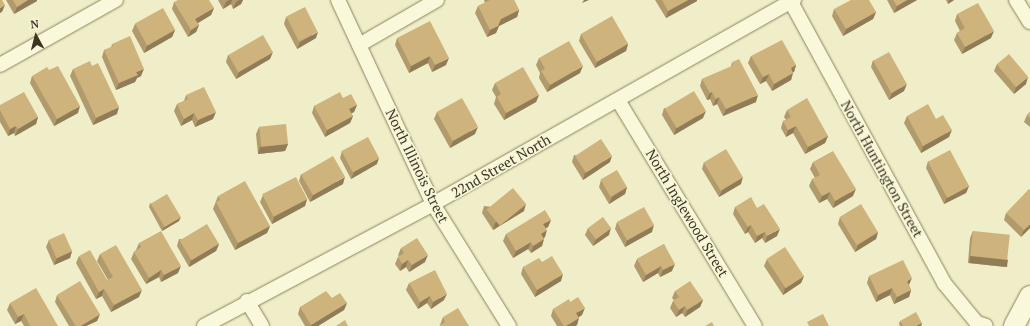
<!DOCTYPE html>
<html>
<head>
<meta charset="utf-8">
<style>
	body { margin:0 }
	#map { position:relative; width:1030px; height:326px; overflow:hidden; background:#efeec8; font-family:"PT Serif",serif }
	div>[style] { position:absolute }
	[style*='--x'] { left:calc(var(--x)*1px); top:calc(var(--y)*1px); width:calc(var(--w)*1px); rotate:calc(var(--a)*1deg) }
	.roads { filter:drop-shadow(0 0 1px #8c825c) drop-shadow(0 0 1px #8c825c) }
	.street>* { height:14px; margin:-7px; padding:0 7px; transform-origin:7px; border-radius:7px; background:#faf8db }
	.secondary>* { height:20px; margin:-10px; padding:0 10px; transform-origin:10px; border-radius:10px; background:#faf8db }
	.wall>* { inset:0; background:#b19a6c }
	.shaded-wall>* { inset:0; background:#907d58; transform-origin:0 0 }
	.building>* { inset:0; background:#ceb37d; transform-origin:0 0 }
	span { translate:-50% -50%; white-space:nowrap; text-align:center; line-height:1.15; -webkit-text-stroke:3.5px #f7f5d8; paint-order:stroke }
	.street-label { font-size:14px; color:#3c3520 }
	.north { position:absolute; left:16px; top:16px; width:40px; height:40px; -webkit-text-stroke:3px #f7f5d8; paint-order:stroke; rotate:353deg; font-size:11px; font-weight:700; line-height:16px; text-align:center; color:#3c3520 }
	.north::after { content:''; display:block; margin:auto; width:14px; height:18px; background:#3c3520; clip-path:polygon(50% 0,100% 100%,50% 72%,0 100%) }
</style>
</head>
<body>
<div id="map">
	<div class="roads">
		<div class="street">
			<i style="--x:338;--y:0;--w:225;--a:65"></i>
			<i style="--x:433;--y:204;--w:144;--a:58.1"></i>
			<i style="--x:1016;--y:0;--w:26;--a:58"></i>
			<i style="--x:791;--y:2;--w:320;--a:61.4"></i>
			<i style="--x:944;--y:283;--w:52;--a:50.5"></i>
			<i style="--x:977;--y:323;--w:9;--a:18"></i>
			<i style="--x:359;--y:45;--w:90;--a:-30"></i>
			<i style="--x:0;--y:65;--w:133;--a:-29.3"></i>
			<i style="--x:618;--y:100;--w:264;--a:58.8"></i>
			<i style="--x:247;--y:301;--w:29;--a:59"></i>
			<i style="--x:204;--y:326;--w:259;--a:-28"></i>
			<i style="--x:433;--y:204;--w:415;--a:-29.5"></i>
		</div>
		<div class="secondary">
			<i style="--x:1014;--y:326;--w:34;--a:-62"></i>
		</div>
	</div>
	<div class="wall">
		<i style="clip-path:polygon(6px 0,37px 0,37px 1px,14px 14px)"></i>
		<i style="clip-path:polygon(218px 0,243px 0,241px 4px,233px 9px,231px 4px,223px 9px)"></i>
		<i style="clip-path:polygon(484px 0,514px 0,519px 10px,517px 17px,499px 26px,496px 33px,487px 37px,475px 13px,478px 6px,485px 3px)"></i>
		<i style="clip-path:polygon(655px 0,697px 0,697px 1px,666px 18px)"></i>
		<i style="clip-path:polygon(887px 0,917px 0,894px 13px)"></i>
		<i style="clip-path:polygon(946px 0,954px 0,948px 4px)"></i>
		<i style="clip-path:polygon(174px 2px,214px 8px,211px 15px,198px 23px,199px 25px,196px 32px,188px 37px,172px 9px)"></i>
		<i style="clip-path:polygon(834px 9px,876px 12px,873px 19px,843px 36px,832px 16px)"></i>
		<i style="clip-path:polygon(957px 14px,991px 38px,962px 54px,954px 40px,957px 33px,960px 31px,955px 21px)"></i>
		<i style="clip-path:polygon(286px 17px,316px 38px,297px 49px,284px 24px)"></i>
		<i style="clip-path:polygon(135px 24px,175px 30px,172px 37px,144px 53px,132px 31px)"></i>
		<i style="clip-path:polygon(581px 34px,628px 44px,626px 51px,595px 68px,579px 41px)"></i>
		<i style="clip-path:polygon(397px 38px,446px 65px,432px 72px,428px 63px,409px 73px,395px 45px)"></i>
		<i style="clip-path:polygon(112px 44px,141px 76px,137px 78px,135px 82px,116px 90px,102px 57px,104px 50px,111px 48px)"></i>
		<i style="clip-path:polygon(228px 55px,270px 59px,236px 79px,226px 62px)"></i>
		<i style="clip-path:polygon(751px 56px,796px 65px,794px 72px,793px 72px,791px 80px,772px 91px,766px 81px,760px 84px,748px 63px)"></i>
		<i style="clip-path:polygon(539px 58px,580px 73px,547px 92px,539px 78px,540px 73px,536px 65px)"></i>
		<i style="clip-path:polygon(873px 60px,904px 91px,889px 100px,871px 67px)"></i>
		<i style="clip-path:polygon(732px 62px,756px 102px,723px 116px,717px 104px,713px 106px,710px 99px,707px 100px,700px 86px,702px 79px,731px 67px)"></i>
		<i style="clip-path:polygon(997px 64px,1026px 84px,1014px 94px,994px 71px)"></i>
		<i style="clip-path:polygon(73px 69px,117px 114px,93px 125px,70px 76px)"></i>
		<i style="clip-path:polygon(32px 76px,78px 113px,54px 126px,30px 83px)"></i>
		<i style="clip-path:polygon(495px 83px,539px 95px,536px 102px,504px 120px,494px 104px,496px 97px,492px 90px)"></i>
		<i style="clip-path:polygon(186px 95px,213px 119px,195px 127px,192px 120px,181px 126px,174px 111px,177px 104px,184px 101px)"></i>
		<i style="clip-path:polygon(343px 98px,357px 105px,354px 112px,351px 113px,353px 116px,350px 123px,325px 137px,312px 113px,314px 106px)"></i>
		<i style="clip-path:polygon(0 105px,38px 117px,36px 124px,15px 136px,14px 133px,8px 136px,0 122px)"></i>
		<i style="clip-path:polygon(664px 108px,703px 118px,674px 135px,662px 115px)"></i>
		<i style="clip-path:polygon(787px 110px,828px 136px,825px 143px,805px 154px,793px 133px,786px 137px,781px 128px,783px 121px,786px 120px,784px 117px)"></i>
		<i style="clip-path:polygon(437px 112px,475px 134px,450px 148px,434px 119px)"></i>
		<i style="clip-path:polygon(1030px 112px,1030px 127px,1024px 122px,1027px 115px)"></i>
		<i style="clip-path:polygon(907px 116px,936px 119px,949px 137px,921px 153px,904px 123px)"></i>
		<i style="clip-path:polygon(259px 127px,288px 144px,285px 151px,258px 154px,256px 134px)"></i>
		<i style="clip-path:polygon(342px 151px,377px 164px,351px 179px,340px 158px)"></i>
		<i style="clip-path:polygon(574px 155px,610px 162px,583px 180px,572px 162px)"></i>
		<i style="clip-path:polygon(928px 161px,969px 186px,966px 193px,944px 204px,926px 168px)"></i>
		<i style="clip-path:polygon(704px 162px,741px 184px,719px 197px,702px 169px)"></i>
		<i style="clip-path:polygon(813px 162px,853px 196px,833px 208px,827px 199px,819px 203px,809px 186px,812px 179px,815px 178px,810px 169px)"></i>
		<i style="clip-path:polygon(301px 174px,343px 184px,310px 202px,299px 181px)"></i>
		<i style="clip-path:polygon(601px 180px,627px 187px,625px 194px,609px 204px,599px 187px)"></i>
		<i style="clip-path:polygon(263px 195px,307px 199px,305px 206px,272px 224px,260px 202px)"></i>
		<i style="clip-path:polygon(218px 196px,270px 226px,267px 233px,235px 250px,213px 209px)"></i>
		<i style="clip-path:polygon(150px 203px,179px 221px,162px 231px,149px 207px)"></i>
		<i style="clip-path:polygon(484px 206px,524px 211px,493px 230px,482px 213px)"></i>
		<i style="clip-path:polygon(735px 207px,757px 208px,777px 236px,765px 243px,762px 238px,755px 243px,748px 232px,745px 234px,733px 214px)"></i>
		<i style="clip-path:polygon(1006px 213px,1030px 228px,1021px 237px,1004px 220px)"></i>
		<i style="clip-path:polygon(840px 217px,878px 232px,876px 239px,855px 252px,838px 224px)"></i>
		<i style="clip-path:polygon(551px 220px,548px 227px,546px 228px,545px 237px,544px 238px,542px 246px,531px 253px,528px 249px,513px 258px,503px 241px,506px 234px)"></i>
		<i style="clip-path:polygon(617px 222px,652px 232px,625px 247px,615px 229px)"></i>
		<i style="clip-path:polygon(588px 228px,609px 235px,593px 246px,585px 235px)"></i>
		<i style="clip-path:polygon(973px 231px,1008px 260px,1005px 267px,968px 263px,970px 238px)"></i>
		<i style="clip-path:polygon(179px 239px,219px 244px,216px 251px,189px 267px,177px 246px)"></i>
		<i style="clip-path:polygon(49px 240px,72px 251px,70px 258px,54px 265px,46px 247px)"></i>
		<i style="clip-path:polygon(139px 243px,178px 273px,161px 282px,159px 277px,146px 284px,131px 259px,134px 252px,136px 250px)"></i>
		<i style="clip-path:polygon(664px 244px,672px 271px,660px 277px,658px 273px,643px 282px,634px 266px,637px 259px)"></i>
		<i style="clip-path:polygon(401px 248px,425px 262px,409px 272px,406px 267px,400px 271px,395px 264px,398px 257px,399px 256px,398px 255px)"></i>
		<i style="clip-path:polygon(100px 254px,139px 297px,111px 312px,102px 296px,96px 299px,76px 263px,79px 256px,107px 280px,108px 280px,97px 261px)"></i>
		<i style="clip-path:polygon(767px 259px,804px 276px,801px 283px,783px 295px,764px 266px)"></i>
		<i style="clip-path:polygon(542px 262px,561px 281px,535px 297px,521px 274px,523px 267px)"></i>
		<i style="clip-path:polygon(869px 276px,909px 285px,911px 290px,909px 297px,894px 304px,890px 295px,876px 302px,867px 283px)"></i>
		<i style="clip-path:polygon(409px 283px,444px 300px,431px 309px,427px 303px,418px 309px,406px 290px)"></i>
		<i style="clip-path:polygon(675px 291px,703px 300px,700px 307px,685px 317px,682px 313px,676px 317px,670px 308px,673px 301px,674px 300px,672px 298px)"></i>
		<i style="clip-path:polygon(57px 295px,100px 314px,97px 321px,86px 326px,69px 326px,55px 302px)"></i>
		<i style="clip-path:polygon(332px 298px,347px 303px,344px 310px,318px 326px,305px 326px,298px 314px,300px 307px)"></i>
		<i style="clip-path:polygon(570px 302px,582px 315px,579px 317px,577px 325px,575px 326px,557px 326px,551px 316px,553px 309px)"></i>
		<i style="clip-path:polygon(10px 303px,58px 326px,24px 326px,21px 321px,15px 324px,7px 310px)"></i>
		<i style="clip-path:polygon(443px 317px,469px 326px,440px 325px)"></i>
		<i style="clip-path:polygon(900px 321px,922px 323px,921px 326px,900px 326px,899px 324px)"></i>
	</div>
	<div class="shaded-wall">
		<i style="clip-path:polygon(28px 0,37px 0,37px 1px,14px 14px,17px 7px)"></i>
		<i style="clip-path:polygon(229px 0,232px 0,231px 4px,223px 9px,226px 2px)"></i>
		<i style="clip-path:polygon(239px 0,243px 0,241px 4px,233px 9px,236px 2px)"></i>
		<i style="clip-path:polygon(584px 0,589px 0,582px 3px)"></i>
		<i style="clip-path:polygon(688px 0,697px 0,697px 1px,666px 18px,668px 11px)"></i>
		<i style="clip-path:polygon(907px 0,917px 0,894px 13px,897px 6px)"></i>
		<i style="clip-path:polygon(949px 0,954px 0,948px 4px)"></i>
		<i style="clip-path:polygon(5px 5px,2px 12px,0 13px,0 8px)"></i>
		<i style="clip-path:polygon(214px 8px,211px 15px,193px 26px,195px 19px)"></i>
		<i style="clip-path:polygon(519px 10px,517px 17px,499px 26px,496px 33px,487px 37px,490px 30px,501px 19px)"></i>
		<i style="clip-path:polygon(876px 12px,873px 19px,843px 36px,846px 29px)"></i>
		<i style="clip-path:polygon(199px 25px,196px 32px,188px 37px,191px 30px)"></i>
		<i style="clip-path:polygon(175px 30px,172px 37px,144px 53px,147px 46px)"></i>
		<i style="clip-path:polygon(994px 31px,991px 38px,962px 54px,965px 47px)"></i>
		<i style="clip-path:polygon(318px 32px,316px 38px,297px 49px,300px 42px)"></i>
		<i style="clip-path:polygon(628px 44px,626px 51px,595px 68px,597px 62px)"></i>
		<i style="clip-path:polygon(273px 52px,270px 59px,236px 79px,239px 72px)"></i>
		<i style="clip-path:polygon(430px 56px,428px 63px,409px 73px,411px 66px)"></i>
		<i style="clip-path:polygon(449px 58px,446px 65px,432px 72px,435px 65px)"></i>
		<i style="clip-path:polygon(796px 65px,794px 72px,788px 75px,791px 68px)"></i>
		<i style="clip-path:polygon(583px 66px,580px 73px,547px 92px,550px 85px)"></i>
		<i style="clip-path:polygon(144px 69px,141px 76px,137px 78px,135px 82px,116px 90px,119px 83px,136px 72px)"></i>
		<i style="clip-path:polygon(793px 73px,791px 80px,772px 91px,774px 84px)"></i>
		<i style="clip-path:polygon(769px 74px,766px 81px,760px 84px,763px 77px)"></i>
		<i style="clip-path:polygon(1028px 77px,1026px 84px,1014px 94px,1016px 87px)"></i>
		<i style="clip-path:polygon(907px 84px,904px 91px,889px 100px,892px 93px)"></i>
		<i style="clip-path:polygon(712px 92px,710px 99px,707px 100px,710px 93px)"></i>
		<i style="clip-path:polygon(539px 95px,536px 102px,504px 120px,506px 113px)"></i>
		<i style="clip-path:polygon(758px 95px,756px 102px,723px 116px,726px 109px)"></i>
		<i style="clip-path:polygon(719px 97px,717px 104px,713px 106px,716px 99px)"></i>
		<i style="clip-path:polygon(357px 105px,354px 112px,347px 116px,349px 109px)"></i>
		<i style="clip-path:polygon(80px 106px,78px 113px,54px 126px,57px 119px)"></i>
		<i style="clip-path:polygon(119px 107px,117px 114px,93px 125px,96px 118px)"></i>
		<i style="clip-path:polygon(706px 111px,703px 118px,674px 135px,676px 128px)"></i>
		<i style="clip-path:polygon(216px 112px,213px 119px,195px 127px,198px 120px)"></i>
		<i style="clip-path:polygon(194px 113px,192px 120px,181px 126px,184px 119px)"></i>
		<i style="clip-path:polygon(353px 116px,350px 123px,325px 137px,327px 130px)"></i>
		<i style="clip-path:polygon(38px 117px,36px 124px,15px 136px,18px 129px)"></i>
		<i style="clip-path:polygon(16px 126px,14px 133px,8px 136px,10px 129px)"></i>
		<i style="clip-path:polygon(796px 126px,793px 133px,786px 137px,788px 130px)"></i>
		<i style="clip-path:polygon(478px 127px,475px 134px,450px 148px,453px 141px)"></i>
		<i style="clip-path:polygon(952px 130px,949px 137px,921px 153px,923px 146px)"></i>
		<i style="clip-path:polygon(828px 136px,825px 143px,805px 154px,808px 147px)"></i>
		<i style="clip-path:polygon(288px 144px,285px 151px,258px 154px,260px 147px)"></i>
		<i style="clip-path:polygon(612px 156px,610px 162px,583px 180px,585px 173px)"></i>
		<i style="clip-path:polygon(379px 158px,377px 164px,351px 179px,354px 172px)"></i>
		<i style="clip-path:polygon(345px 177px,343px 184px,310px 202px,313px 195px)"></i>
		<i style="clip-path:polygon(743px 177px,741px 184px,719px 197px,722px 190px)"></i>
		<i style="clip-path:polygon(969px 186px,966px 193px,944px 204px,947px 197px)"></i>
		<i style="clip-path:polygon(627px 187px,625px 194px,609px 204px,612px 197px)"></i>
		<i style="clip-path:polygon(856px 189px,853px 196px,833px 208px,835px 201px)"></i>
		<i style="clip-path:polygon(830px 192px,827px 199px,819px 203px,822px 196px)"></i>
		<i style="clip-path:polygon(307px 199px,305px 206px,272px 224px,274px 217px)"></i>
		<i style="clip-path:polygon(526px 204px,524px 211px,493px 230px,495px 223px)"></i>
		<i style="clip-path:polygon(181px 217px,179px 221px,162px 231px,164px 227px)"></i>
		<i style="clip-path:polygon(551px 220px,548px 227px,541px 231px,543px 224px)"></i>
		<i style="clip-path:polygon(1030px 224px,1030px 228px,1021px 237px,1024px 230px)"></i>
		<i style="clip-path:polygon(654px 225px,652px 232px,625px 247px,627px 240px)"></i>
		<i style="clip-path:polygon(751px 225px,748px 232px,745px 234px,748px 227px)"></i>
		<i style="clip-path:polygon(270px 226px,267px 233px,235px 250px,238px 243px)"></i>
		<i style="clip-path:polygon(611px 228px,609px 235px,593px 246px,596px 239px)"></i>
		<i style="clip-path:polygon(780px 229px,777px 236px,765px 243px,767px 236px)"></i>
		<i style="clip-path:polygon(547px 230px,545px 237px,539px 241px,541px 234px)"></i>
		<i style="clip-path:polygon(765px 232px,762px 238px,755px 243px,757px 236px)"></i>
		<i style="clip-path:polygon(878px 232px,876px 239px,855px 252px,858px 245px)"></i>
		<i style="clip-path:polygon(544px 239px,542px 246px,531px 253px,533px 246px)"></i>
		<i style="clip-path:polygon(531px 242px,528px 249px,513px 258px,516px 251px)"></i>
		<i style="clip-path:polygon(219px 244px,216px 251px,189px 267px,191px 260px)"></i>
		<i style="clip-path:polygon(72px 251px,70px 258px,54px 265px,57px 258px)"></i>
		<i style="clip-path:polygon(428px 255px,425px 262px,409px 272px,412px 265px)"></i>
		<i style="left:970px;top:256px;width:38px;height:7px;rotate:6deg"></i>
		<i style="clip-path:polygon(408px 260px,406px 267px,400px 271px,402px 264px)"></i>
		<i style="clip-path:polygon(675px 264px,672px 271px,660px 277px,663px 270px)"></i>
		<i style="clip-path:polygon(181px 266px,178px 273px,161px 282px,164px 275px)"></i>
		<i style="clip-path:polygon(661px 266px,658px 273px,643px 282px,646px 275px)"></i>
		<i style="clip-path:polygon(161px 270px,159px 277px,146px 284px,149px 278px)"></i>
		<i style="clip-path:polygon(563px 274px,561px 281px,535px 297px,537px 290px)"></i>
		<i style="clip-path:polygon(804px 276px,801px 283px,783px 295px,785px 288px)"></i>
		<i style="clip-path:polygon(912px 278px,909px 285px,904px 288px,907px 281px)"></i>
		<i style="clip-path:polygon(892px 288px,890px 295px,876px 302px,878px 295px)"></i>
		<i style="clip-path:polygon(104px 289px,102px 296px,96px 299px,99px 292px)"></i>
		<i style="clip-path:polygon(142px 290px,139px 297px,111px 312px,114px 305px)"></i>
		<i style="clip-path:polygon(911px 290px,909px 297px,894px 304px,897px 297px)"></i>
		<i style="clip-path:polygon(447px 294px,444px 300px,431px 309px,433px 302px)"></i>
		<i style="clip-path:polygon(430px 296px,427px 303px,418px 309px,420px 302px)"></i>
		<i style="clip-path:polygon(703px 300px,700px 307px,685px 317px,687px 310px)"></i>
		<i style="clip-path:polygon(347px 303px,344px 310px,318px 326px,311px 326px,311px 325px)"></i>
		<i style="clip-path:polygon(685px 306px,682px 313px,676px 317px,679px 310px)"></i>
		<i style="clip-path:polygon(585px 308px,582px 315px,574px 320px,576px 313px)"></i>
		<i style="clip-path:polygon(24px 314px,21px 321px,15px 324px,18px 317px)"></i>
		<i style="clip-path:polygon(100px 314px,97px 321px,86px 326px,75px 326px)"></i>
		<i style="clip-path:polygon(579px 318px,577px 325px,575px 326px,566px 326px)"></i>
		<i style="clip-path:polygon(922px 323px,921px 326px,916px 326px)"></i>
	</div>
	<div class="building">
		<i style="clip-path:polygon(0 0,2px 0,5px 5px,0 8px)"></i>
		<i style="clip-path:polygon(13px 0,28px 0,17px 7px)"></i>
		<i style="clip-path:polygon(178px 0,209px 0,214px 8px,195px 19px,199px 25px,191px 30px,174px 2px)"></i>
		<i style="clip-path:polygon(490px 0,514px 0,519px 10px,501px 19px,498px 26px,490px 30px,478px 6px)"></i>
		<i style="clip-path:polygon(662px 0,688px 0,668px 11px)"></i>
		<i style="clip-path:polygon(851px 0,869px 0,876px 12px,846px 29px,834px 9px)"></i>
		<i style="clip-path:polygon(893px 0,907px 0,897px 6px)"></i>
		<i style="clip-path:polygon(978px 3px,994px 31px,965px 47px,957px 33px,965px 28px,957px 14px)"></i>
		<i style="left:305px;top:7px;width:28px;height:21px;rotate:63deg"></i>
		<i style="left:163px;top:8px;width:25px;height:32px;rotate:61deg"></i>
		<i style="left:612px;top:16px;width:32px;height:36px;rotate:60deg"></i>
		<i style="clip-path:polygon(430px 21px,449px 58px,435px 65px,430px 56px,411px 66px,397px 38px)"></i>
		<i style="left:263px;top:35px;width:20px;height:40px;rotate:60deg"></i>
		<i style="clip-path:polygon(130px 36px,144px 69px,136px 72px,138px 75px,119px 83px,104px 50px,113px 46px,112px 44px)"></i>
		<i style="clip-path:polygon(782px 40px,796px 65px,791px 68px,793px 73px,774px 84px,769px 74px,763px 77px,751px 56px)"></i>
		<i style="clip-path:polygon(569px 41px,583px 66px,550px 85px,541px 71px,545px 69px,539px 58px)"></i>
		<i style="left:889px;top:52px;width:37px;height:18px;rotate:61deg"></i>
		<i style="left:1009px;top:54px;width:30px;height:16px;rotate:50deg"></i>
		<i style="clip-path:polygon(739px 59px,758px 95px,726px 109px,719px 97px,716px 99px,712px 92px,710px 93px,702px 79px,734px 65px,732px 62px)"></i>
		<i style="clip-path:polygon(90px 61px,92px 66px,98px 63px,119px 107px,96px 118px,73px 69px)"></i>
		<i style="clip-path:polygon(58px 66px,80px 106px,57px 119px,32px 76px,47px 67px,49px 70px)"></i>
		<i style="clip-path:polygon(523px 67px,539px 95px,506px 113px,497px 97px,501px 94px,495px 83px)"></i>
		<i style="clip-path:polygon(204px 87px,216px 112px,198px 120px,194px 113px,184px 119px,177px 104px,188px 99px,186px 95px)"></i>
		<i style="left:694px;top:91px;width:23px;height:34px;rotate:59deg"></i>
		<i style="clip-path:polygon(24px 92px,38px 117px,18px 129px,16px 126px,10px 129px,0 110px,0 105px)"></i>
		<i style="clip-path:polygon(340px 92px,343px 98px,351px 94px,357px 105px,349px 109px,353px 116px,327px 130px,314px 106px)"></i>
		<i style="left:462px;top:98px;width:33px;height:29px;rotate:61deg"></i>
		<i style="clip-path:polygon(807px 98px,828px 136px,808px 147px,796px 126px,788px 130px,783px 121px,791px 117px,787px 110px)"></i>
		<i style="clip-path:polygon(928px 104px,936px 119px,943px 115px,952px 130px,923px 146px,907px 116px)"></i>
		<i style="clip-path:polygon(1030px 112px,1030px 118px,1027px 115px)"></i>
		<i style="left:286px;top:124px;width:20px;height:27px;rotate:84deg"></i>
		<i style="left:368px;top:137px;width:24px;height:30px;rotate:62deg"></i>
		<i style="left:601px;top:139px;width:20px;height:31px;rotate:57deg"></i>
		<i style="left:726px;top:149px;width:33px;height:26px;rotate:59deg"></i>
		<i style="left:950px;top:150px;width:41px;height:25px;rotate:62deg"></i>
		<i style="clip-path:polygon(833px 151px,856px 189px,835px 201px,830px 192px,822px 196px,812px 179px,820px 175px,813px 162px)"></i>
		<i style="left:333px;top:156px;width:24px;height:37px;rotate:60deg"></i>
		<i style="left:617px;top:170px;width:20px;height:19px;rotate:60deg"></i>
		<i style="left:296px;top:177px;width:25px;height:38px;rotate:63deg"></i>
		<i style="clip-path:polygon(245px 181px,270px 226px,238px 243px,216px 202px,220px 200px,218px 196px)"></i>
		<i style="left:513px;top:188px;width:21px;height:34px;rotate:51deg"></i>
		<i style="clip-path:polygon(1029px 189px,1030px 190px,1030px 224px,1024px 230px,1006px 213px)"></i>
		<i style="left:167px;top:194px;width:27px;height:19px;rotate:59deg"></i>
		<i style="clip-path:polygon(751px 197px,757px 208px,764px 204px,780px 229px,767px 236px,765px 232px,757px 236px,751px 225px,748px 227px,735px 207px)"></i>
		<i style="left:861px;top:204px;width:33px;height:25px;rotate:59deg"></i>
		<i style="left:644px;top:207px;width:21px;height:31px;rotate:61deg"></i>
		<i style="clip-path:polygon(545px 210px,551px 220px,543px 224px,547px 230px,541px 234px,544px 239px,533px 246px,531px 242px,516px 251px,506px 234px)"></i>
		<i style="left:603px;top:217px;width:14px;height:19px;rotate:54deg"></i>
		<i style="left:207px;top:224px;width:23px;height:32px;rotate:59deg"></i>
		<i style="clip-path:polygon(161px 231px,181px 266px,164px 275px,161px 270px,149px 278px,134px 252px,141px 247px,139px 243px)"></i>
		<i style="left:973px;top:231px;width:37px;height:25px;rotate:6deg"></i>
		<i style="left:64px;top:233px;width:20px;height:17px;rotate:66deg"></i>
		<i style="clip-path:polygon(417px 238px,428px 255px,412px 265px,408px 260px,402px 264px,398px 257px,404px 253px,401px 248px)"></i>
		<i style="clip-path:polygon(664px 244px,675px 264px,663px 270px,661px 266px,646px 275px,637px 259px)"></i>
		<i style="clip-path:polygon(116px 245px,142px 290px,114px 305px,104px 289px,99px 292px,79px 256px,90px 250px,107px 280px,113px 277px,100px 254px)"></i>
		<i style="left:785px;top:247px;width:35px;height:22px;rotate:57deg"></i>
		<i style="clip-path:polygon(552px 256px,563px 274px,537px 290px,523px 267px,539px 258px,542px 262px)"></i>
		<i style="clip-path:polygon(903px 260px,912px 278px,907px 281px,911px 290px,897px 297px,892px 288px,878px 295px,869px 276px)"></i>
		<i style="clip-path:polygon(435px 270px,447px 294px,433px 302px,430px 296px,420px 302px,409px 283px)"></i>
		<i style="left:80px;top:281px;width:39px;height:27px;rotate:59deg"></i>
		<i style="clip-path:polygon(690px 281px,703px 300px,687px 310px,685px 306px,679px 310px,673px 301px,679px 297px,675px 291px)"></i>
		<i style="clip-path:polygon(36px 288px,58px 326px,30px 326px,24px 314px,18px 317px,10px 303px)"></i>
		<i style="clip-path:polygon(326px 291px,332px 298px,340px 293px,347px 303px,311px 325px,300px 307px)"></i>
		<i style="clip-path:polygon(578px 297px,585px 308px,576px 313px,579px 318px,566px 326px,564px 326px,553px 309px,569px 299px,570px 302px)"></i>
		<i style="clip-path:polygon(458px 308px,469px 326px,439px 326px,445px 322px,443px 317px)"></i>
		<i style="clip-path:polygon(916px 312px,922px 323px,916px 326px,903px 326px,900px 321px)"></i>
		<i style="clip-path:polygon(823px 314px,829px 326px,809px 326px,807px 322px)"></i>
		<i style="clip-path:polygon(345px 320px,348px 326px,336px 326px)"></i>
		<i style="clip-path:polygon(712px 322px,714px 326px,705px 326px)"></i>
	</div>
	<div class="street-label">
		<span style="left:417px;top:166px;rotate:64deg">North Illinois Street</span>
		<span style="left:501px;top:166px;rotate:-30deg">22nd Street North</span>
		<span style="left:882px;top:169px;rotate:61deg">North Huntington Street</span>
		<span style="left:687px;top:213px;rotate:59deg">North Inglewood Street</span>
	</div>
	<div class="north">N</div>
</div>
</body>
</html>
